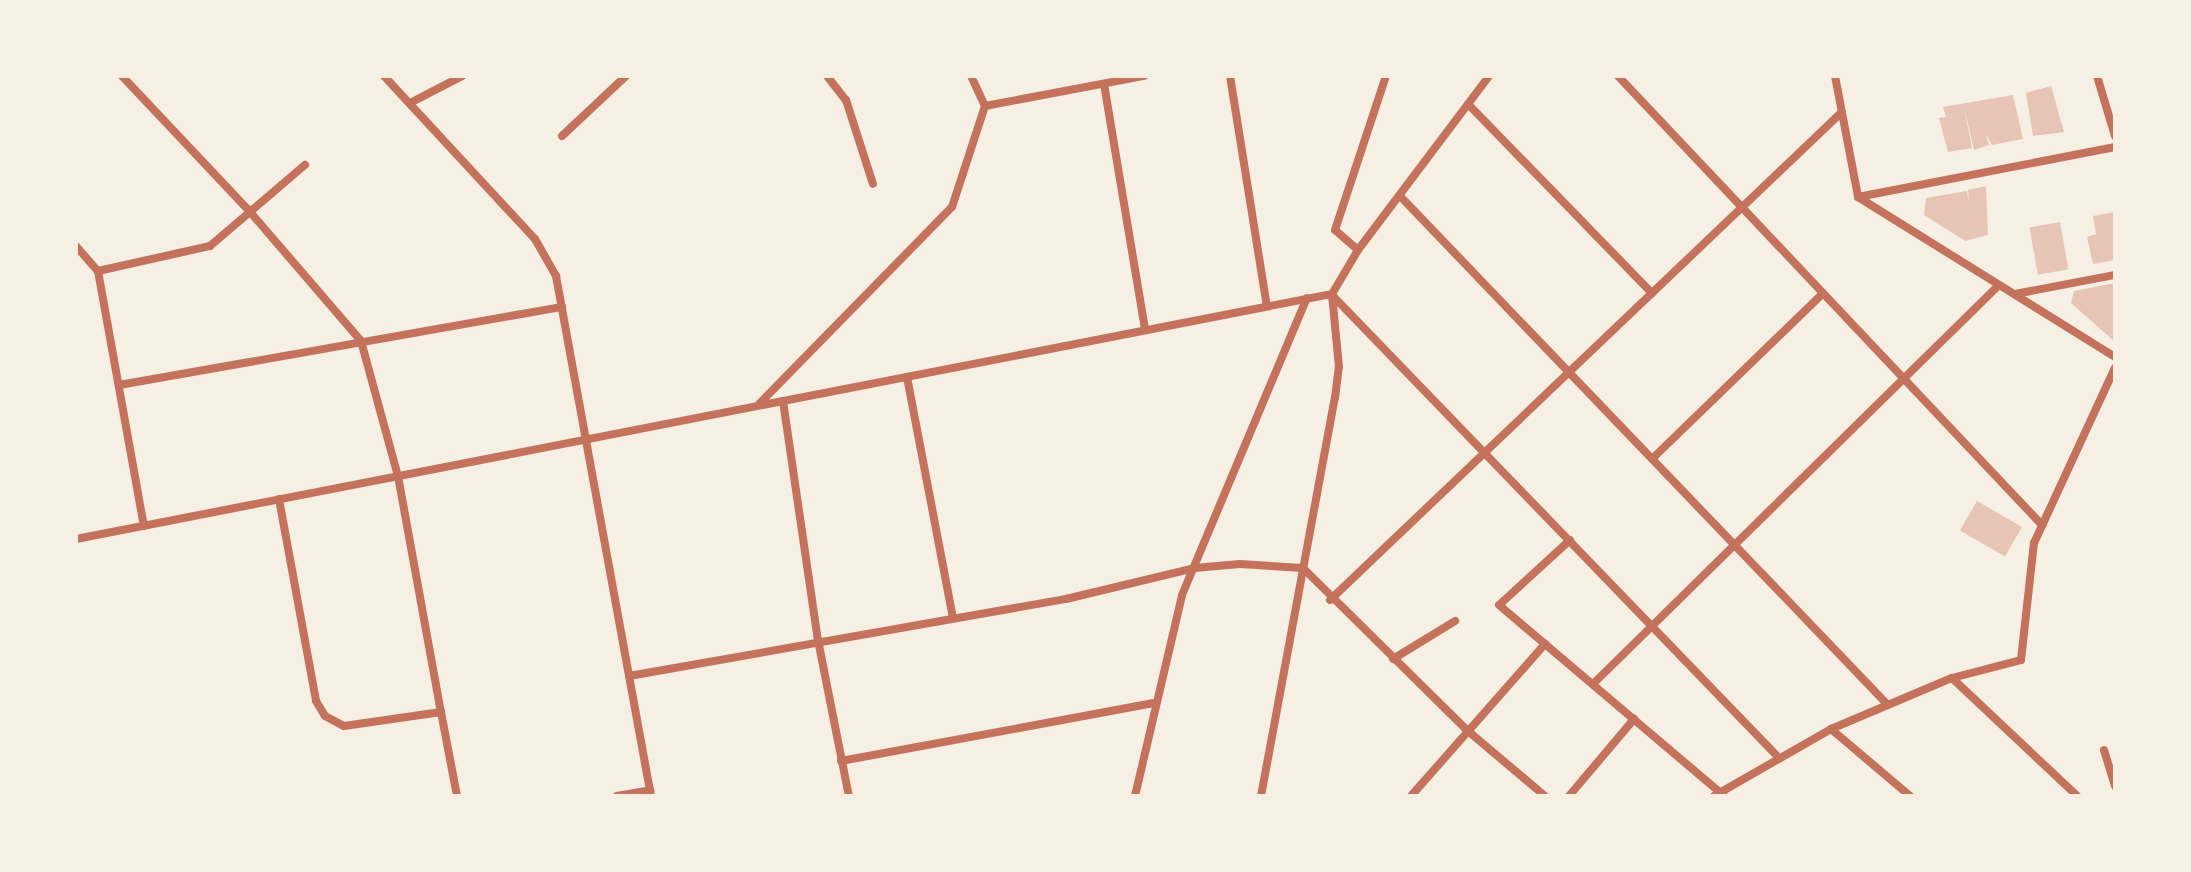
<!DOCTYPE html>
<html>
<head>
<meta charset="utf-8">
<style>
	body { margin:0 }
	#map { position:relative; width:2191px; height:872px; overflow:hidden; background:#f6efe4; font-family:"PT Sans Narrow",sans-serif }
	div>[style] { position:absolute }
	[style*='--x'] { left:calc(var(--x)*1px); top:calc(var(--y)*1px); width:calc(var(--w)*1px); rotate:calc(var(--a)*1deg) }
	.building>* { inset:0; background:#e6c5b7; transform-origin:0 0 }
	.minor>* { height:8px; margin:-4px; padding:0 4px; transform-origin:4px; border-radius:4px; background:#c5725c }
	span { translate:-50% -50%; white-space:nowrap; text-align:center; line-height:1.15; -webkit-text-stroke:6px #f6efe4; paint-order:stroke }
	.frame { position:absolute; inset:0; border:78px solid #f6efe4; pointer-events:none }
</style>
</head>
<body>
<div id="map">
	<div class="building">
		<i style="clip-path:polygon(2051px 86px,2064px 132px,2033px 136px,2026px 93px)"></i>
		<i style="clip-path:polygon(2013px 95px,2023px 139px,1992px 145px,1986px 134px,1989px 145px,1974px 150px,1964px 107px,1972px 148px,1948px 152px,1939px 118px,1946px 117px,1943px 107px)"></i>
		<i style="clip-path:polygon(1986px 186px,1988px 235px,1965px 241px,1924px 215px,1926px 198px,1967px 191px,1969px 203px,1968px 190px)"></i>
		<i style="clip-path:polygon(2115px 212px,2115px 260px,2093px 264px,2087px 237px,2096px 234px,2093px 216px)"></i>
		<i style="left:2060px;top:222px;width:48px;height:31px;rotate:80deg"></i>
		<i style="clip-path:polygon(2115px 283px,2115px 342px,2071px 303px,2074px 291px)"></i>
		<i style="left:1977px;top:501px;width:52px;height:34px;rotate:30deg"></i>
	</div>
	<div class="minor">
		<i style="--x:122;--y:76;--w:188;--a:46.7"></i>
		<i style="--x:251;--y:213;--w:169;--a:49.3"></i>
		<i style="--x:361;--y:341;--w:140;--a:74.7"></i>
		<i style="--x:398;--y:476;--w:240;--a:79.7"></i>
		<i style="--x:384;--y:76;--w:222;--a:47.2"></i>
		<i style="--x:535;--y:239;--w:43;--a:60.4"></i>
		<i style="--x:556;--y:276;--w:529;--a:79.65"></i>
		<i style="--x:827;--y:76;--w:31;--a:52"></i>
		<i style="--x:846;--y:100;--w:88;--a:72.2"></i>
		<i style="--x:1230;--y:76;--w:233;--a:80.9"></i>
		<i style="--x:1618;--y:76;--w:618;--a:46.64"></i>
		<i style="--x:1835;--y:76;--w:123;--a:79.2"></i>
		<i style="--x:1858;--y:197;--w:303;--a:31.9"></i>
		<i style="--x:2097;--y:76;--w:63;--a:73.3"></i>
		<i style="--x:1104;--y:84;--w:249;--a:80.5"></i>
		<i style="--x:410;--y:103;--w:59;--a:-27.4"></i>
		<i style="--x:1468;--y:104;--w:264;--a:45.8"></i>
		<i style="--x:985;--y:106;--w:162;--a:-10.7"></i>
		<i style="--x:562;--y:136;--w:88;--a:-43.2"></i>
		<i style="--x:1400;--y:196;--w:705;--a:46.21"></i>
		<i style="--x:1858;--y:197;--w:262;--a:-11"></i>
		<i style="--x:76;--y:246;--w:33;--a:49"></i>
		<i style="--x:98;--y:271;--w:259;--a:79.8"></i>
		<i style="--x:1358;--y:250;--w:30;--a:-139"></i>
		<i style="--x:1335;--y:230;--w:162;--a:-71.7"></i>
		<i style="--x:98;--y:271;--w:115;--a:-12.6"></i>
		<i style="--x:210;--y:246;--w:125;--a:-40.5"></i>
		<i style="--x:2015;--y:294;--w:102;--a:-10.8"></i>
		<i style="--x:1332;--y:295;--w:644;--a:46.01"></i>
		<i style="--x:907;--y:377;--w:246;--a:79.2"></i>
		<i style="--x:119;--y:385;--w:450;--a:-10"></i>
		<i style="--x:783;--y:401;--w:242;--a:81.7"></i>
		<i style="--x:818;--y:640;--w:159;--a:78.8"></i>
		<i style="--x:759;--y:404;--w:276;--a:-45.6"></i>
		<i style="--x:952;--y:207;--w:106;--a:-71.9"></i>
		<i style="--x:985;--y:106;--w:33;--a:-115"></i>
		<i style="--x:1653;--y:458;--w:237;--a:-44.1"></i>
		<i style="--x:279;--y:499;--w:205;--a:79.6"></i>
		<i style="--x:316;--y:701;--w:17;--a:59"></i>
		<i style="--x:325;--y:716;--w:21;--a:28"></i>
		<i style="--x:344;--y:726;--w:98;--a:-8.2"></i>
		<i style="--x:441;--y:712;--w:86;--a:79.2"></i>
		<i style="--x:76;--y:539;--w:1280;--a:-11.04"></i>
		<i style="--x:1570;--y:540;--w:96;--a:137.5"></i>
		<i style="--x:1499;--y:605;--w:295;--a:40.3"></i>
		<i style="--x:1330;--y:600;--w:707;--a:-43.63"></i>
		<i style="--x:1393;--y:659;--w:73;--a:-31.5"></i>
		<i style="--x:629;--y:676;--w:444;--a:-10"></i>
		<i style="--x:1066;--y:599;--w:133;--a:-13.5"></i>
		<i style="--x:1195;--y:568;--w:45;--a:-5.1"></i>
		<i style="--x:1240;--y:564;--w:63;--a:3.6"></i>
		<i style="--x:1303;--y:568;--w:232;--a:44.7"></i>
		<i style="--x:1468;--y:731;--w:101;--a:40.2"></i>
		<i style="--x:1952;--y:678;--w:172;--a:43.3"></i>
		<i style="--x:1593;--y:684;--w:569;--a:-44.5"></i>
		<i style="--x:1831;--y:729;--w:104;--a:40.3"></i>
		<i style="--x:2104;--y:750;--w:38;--a:73"></i>
		<i style="--x:841;--y:761;--w:318;--a:-10.5"></i>
		<i style="--x:617;--y:796;--w:34;--a:-10"></i>
		<i style="--x:1135;--y:796;--w:206;--a:-76.8"></i>
		<i style="--x:1182;--y:595;--w:322;--a:-67.2"></i>
		<i style="--x:1261;--y:796;--w:405;--a:-79.5"></i>
		<i style="--x:1335;--y:398;--w:31;--a:-83"></i>
		<i style="--x:1339;--y:367;--w:73;--a:-95.5"></i>
		<i style="--x:1332;--y:294;--w:51;--a:-59.4"></i>
		<i style="--x:1358;--y:250;--w:218;--a:-53"></i>
		<i style="--x:1411;--y:796;--w:203;--a:-48.6"></i>
		<i style="--x:1569;--y:796;--w:101;--a:-49.8"></i>
		<i style="--x:1714;--y:796;--w:135;--a:-29.8"></i>
		<i style="--x:1831;--y:729;--w:131;--a:-22.9"></i>
		<i style="--x:1952;--y:678;--w:71;--a:-14.6"></i>
		<i style="--x:2021;--y:660;--w:118;--a:-83.7"></i>
		<i style="--x:2034;--y:543;--w:193;--a:-65.2"></i>
	</div>
	<div class="frame"></div>
</div>
</body>
</html>
